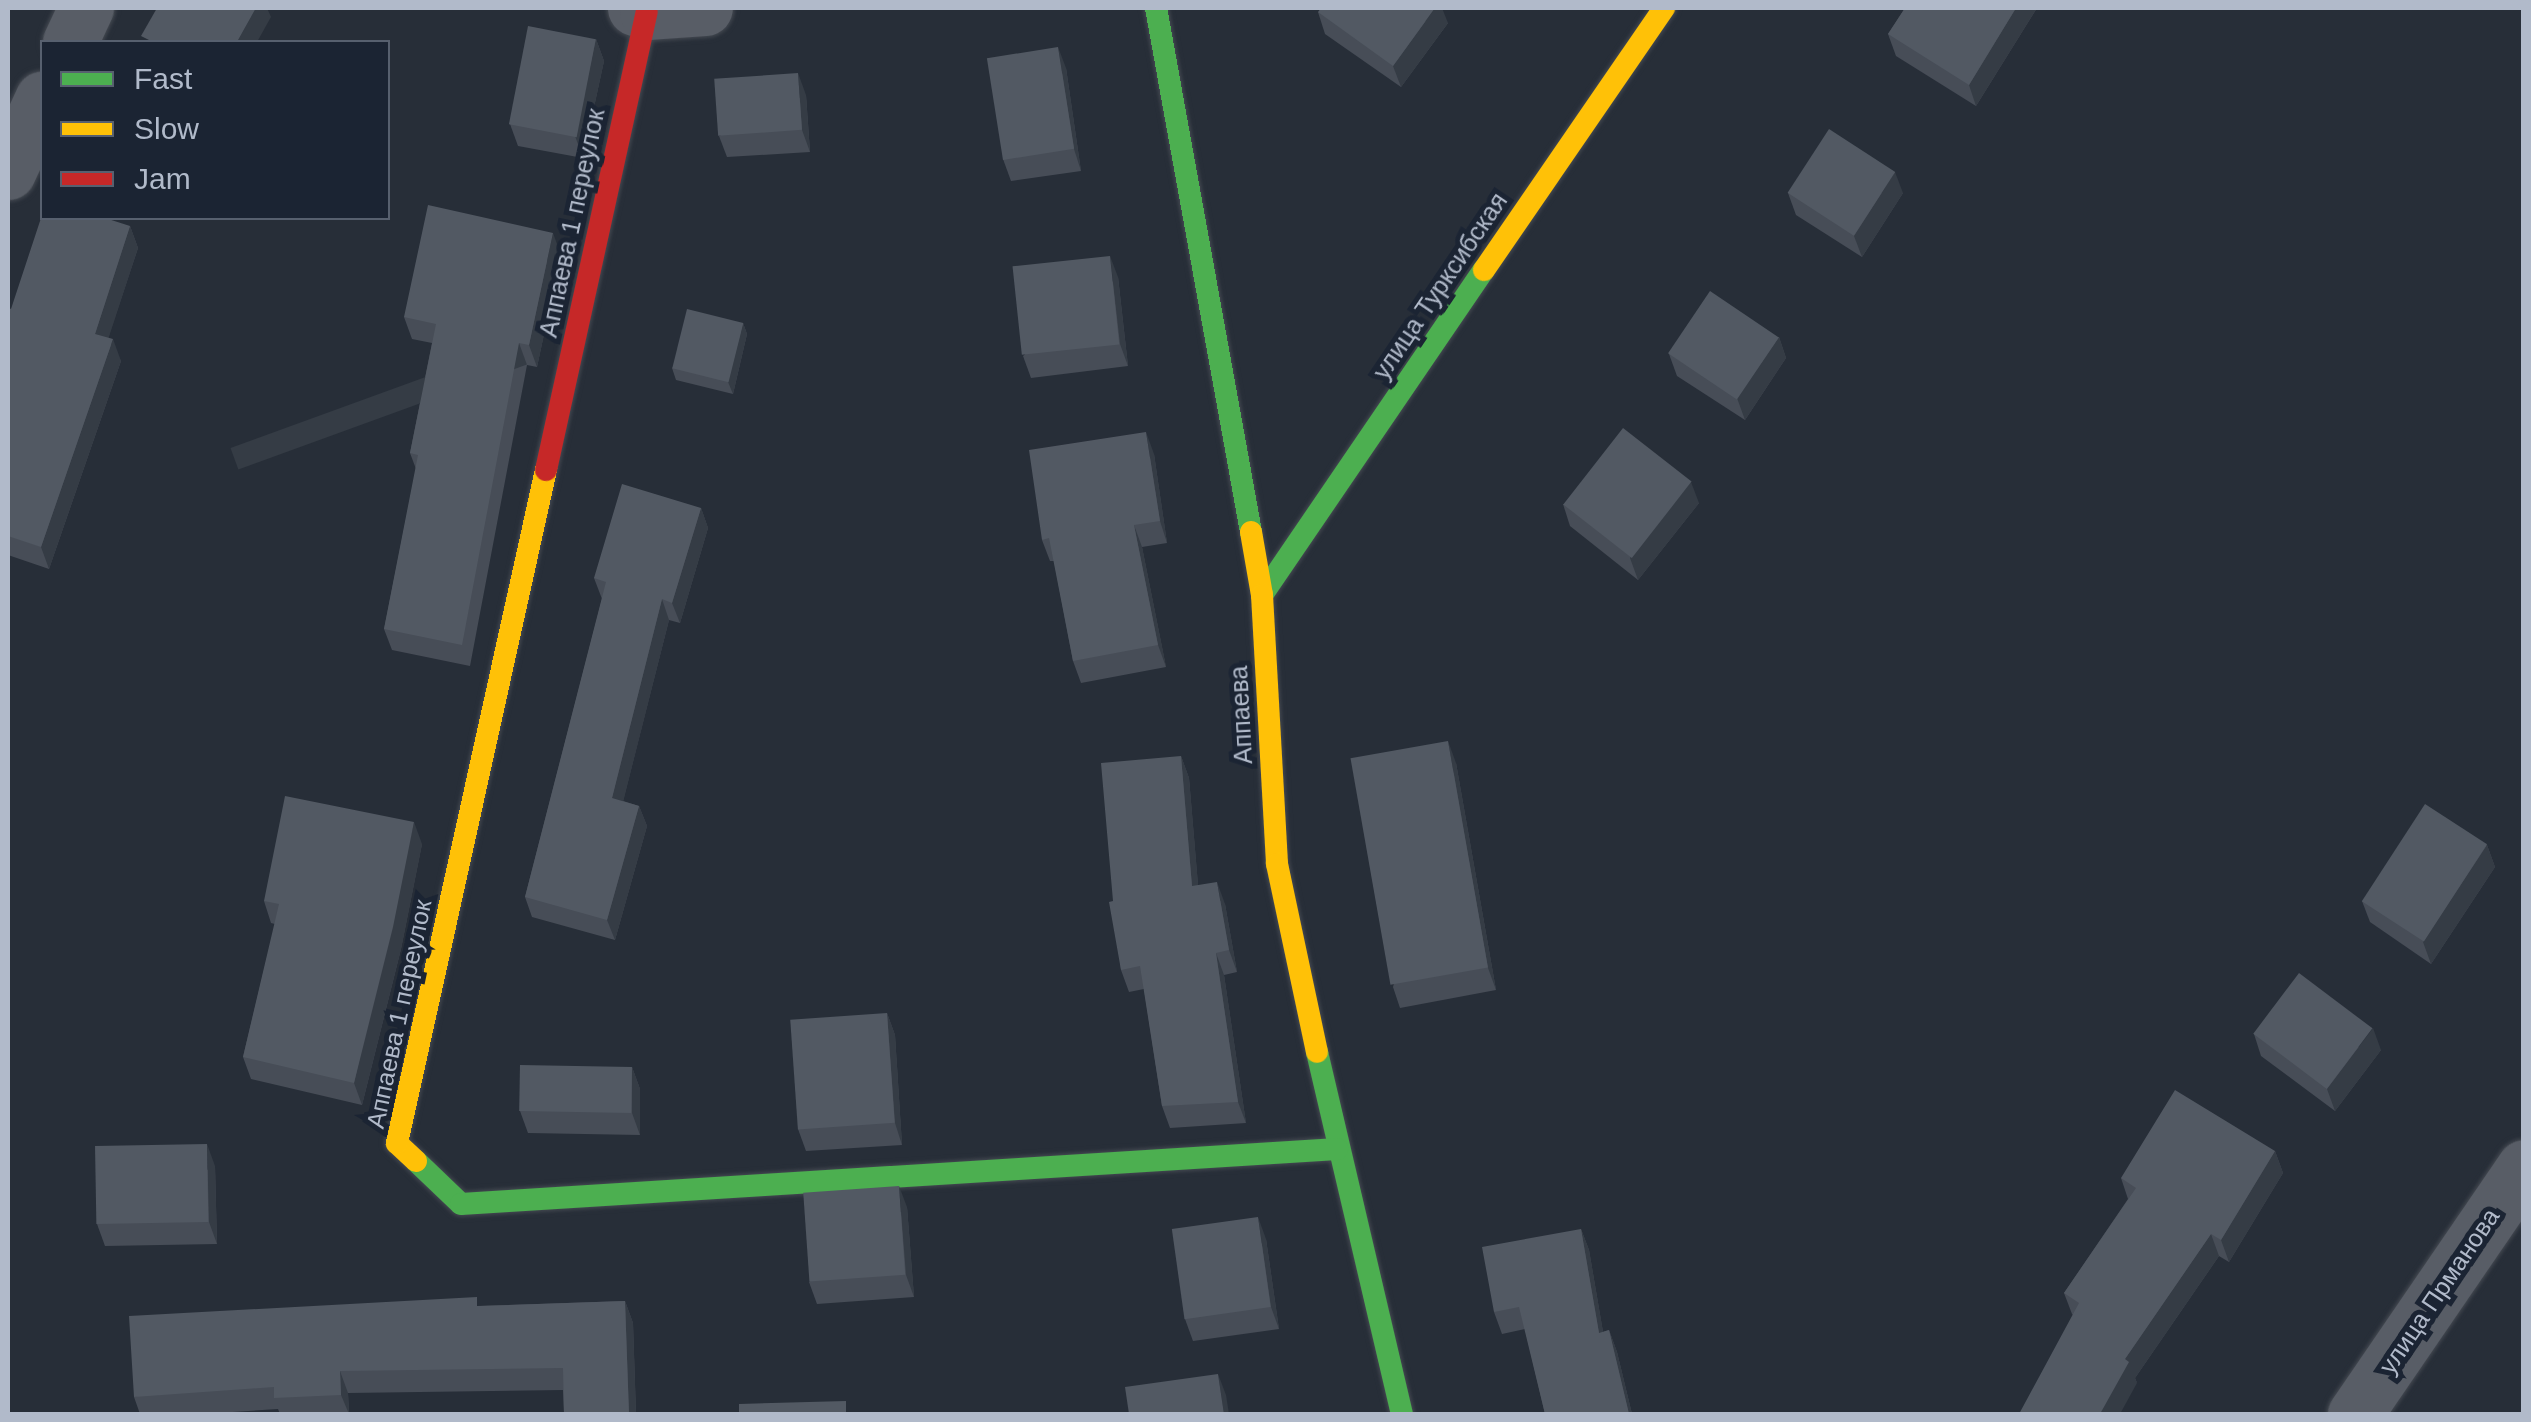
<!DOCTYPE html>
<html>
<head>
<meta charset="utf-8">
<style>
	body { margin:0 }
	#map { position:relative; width:2531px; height:1422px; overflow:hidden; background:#272e38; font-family:Arial,sans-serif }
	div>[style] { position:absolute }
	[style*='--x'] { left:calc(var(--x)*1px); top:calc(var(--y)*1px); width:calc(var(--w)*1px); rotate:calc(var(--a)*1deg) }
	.roads { filter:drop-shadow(0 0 2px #444951) drop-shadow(0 0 2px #444951) }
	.street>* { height:55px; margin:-27.5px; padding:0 27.5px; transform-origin:27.5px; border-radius:27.5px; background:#585d66 }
	.fast>* { height:22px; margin:-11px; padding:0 11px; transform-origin:11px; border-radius:11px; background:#4caf50 }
	.slow>* { height:22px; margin:-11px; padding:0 11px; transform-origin:11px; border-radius:11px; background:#ffc107 }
	.jam>* { height:22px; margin:-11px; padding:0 11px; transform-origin:11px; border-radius:11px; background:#c62828 }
	.wall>* { inset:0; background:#474d57 }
	.shaded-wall>* { inset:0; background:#353c45; transform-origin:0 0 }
	.building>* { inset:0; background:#525963; transform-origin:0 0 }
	span { translate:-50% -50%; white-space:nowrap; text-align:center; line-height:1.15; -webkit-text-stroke:10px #1b2433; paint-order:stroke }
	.street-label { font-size:25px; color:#b1baca }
	.frame { position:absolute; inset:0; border:10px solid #b1baca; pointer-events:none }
	.legend { position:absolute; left:40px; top:40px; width:350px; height:180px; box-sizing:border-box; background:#1b2433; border:2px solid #57606f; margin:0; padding:12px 18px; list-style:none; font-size:30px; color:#b1baca }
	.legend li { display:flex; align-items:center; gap:20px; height:50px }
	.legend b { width:50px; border:2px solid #57606f }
</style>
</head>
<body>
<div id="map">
	<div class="roads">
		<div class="street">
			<i style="--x:635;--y:8;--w:13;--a:18"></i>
			<i style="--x:647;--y:12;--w:58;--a:-3.9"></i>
			<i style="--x:70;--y:42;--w:38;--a:-65"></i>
			<i style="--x:8;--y:172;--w:81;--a:-65"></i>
			<i style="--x:2355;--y:1414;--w:299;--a:-55.6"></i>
		</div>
		<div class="fast">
			<i style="--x:1156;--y:8;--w:533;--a:79.72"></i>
			<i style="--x:1262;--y:595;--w:394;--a:-55.7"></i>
			<i style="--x:1317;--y:1052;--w:372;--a:76.8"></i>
			<i style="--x:416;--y:1161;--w:62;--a:43.7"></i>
			<i style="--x:461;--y:1204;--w:878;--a:-3.59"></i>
		</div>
		<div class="slow">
			<i style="--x:1484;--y:270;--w:318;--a:-55.5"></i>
			<i style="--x:1251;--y:532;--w:64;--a:80.1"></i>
			<i style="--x:1262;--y:595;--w:269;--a:86.8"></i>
			<i style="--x:1277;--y:864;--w:192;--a:78"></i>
			<i style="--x:416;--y:1161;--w:26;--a:-137"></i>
			<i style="--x:397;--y:1143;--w:689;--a:-77.52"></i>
		</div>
		<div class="jam">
			<i style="--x:546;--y:470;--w:469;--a:-77.6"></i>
		</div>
	</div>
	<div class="wall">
		<i style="clip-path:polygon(1905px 8px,2037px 8px,1976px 106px,1896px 56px,1888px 34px)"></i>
		<i style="clip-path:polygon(1318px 12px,1448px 23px,1401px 87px,1325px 34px)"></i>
		<i style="clip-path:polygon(596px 39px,604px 61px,583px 158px,518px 146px,510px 124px)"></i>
		<i style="clip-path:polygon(1066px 68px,1081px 171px,1011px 181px,1003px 159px)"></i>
		<i style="clip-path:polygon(806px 95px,810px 152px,727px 157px,719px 136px)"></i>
		<i style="clip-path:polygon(1788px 193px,1903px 193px,1862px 257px,1796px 215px)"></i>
		<i style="clip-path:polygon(130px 226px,138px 248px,108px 338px,121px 361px,49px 569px,8px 555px,8px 308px,11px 309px)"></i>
		<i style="clip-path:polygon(561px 255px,537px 367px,527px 365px,470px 666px,392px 650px,384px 629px,416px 469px,410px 453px,432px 343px,412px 339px,404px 317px)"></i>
		<i style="clip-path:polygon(1118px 277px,1128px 366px,1031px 378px,1023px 356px)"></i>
		<i style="clip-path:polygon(743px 323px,747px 334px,733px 394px,676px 380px,672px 368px)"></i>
		<i style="clip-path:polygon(1779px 337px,1786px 358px,1745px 420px,1677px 376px,1669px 354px)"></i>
		<i style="clip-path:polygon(1154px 454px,1167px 543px,1142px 547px,1166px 667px,1081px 683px,1073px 661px,1054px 561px,1050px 561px,1042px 540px)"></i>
		<i style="clip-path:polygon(1699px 503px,1638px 580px,1570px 526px,1563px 504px)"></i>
		<i style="clip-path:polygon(701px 508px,708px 528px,680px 623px,669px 620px,623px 801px,639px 806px,647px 826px,615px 940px,532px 917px,525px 897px,602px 599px,594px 578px)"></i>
		<i style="clip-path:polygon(1181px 756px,1189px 778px,1198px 885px,1225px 904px,1237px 972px,1224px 975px,1246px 1123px,1170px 1128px,1162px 1106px,1144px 989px,1129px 992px,1121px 970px,1113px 901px)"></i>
		<i style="clip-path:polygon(1456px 763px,1496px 990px,1400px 1008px,1393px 987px)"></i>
		<i style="clip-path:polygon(422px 844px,401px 949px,362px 1105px,251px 1079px,243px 1057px,275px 924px,271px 923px,264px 901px)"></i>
		<i style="clip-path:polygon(2487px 845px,2495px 867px,2431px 964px,2370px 922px,2362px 901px)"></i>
		<i style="clip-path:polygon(887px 1013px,895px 1035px,902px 1145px,806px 1151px,798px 1129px)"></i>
		<i style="clip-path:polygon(2254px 1034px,2381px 1050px,2335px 1111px,2261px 1056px)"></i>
		<i style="clip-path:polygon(632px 1067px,640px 1089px,640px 1135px,528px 1133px,520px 1111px)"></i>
		<i style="clip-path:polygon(2275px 1151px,2283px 1173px,2229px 1262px,2219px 1256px,2135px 1378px,2137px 1383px,2072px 1314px,2064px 1293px,2128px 1199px,2121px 1178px)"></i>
		<i style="clip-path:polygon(215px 1166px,217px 1244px,105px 1246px,97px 1224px)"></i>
		<i style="clip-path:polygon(907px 1207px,914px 1297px,817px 1304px,809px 1282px)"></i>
		<i style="clip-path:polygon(1581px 1229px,1589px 1250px,1603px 1332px,1609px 1330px,1617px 1352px,1632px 1414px,1545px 1414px,1525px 1329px,1502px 1334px,1494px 1312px)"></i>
		<i style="clip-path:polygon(1266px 1239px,1279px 1329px,1193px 1341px,1185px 1319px)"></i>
		<i style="clip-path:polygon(625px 1301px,633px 1323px,636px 1414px,564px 1414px,563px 1390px,348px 1393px,349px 1414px,280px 1414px,278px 1409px,202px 1414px,140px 1414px,134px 1397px,480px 1306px)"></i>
	</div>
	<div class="shaded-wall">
		<i style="clip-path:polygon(256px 8px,267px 8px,271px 17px,257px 42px,237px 42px)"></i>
		<i style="clip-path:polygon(1435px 8px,1442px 8px,1448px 23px,1401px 87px,1393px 66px)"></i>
		<i style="clip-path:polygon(2016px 8px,2037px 8px,1976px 106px,1969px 85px)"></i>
		<i style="clip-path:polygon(596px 39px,604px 61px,583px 158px,575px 136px)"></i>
		<i style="clip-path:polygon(1058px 47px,1066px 68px,1081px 171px,1074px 149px)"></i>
		<i style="clip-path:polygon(798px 73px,806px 95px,810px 152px,802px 130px)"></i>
		<i style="clip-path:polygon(1895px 172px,1903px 193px,1862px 257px,1854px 236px)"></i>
		<i style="clip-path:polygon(130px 226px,138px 248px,103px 355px,95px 334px)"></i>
		<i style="clip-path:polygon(553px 233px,561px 255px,537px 367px,529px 345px)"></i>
		<i style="clip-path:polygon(1110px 256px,1118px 277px,1128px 366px,1120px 344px)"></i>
		<i style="clip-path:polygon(743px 323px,747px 334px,733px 394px,728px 382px)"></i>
		<i style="clip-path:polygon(1779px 337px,1786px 358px,1745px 420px,1737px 398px)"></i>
		<i style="clip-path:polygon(113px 339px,121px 361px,49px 569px,41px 547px)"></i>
		<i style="left:519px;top:343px;width:23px;height:307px;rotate:70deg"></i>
		<i style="clip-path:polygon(1146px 432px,1154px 454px,1167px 543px,1160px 521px)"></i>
		<i style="clip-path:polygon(1691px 482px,1699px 503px,1638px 580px,1630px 558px)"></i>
		<i style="clip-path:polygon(701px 508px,708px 528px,680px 623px,672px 603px)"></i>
		<i style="clip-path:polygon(1134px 525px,1142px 547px,1166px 667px,1158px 645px)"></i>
		<i style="clip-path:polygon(662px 599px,669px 620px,619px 818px,612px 798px)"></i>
		<i style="clip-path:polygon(1448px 741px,1456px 763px,1496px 990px,1488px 968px)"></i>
		<i style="clip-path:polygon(1181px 756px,1189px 778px,1200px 908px,1192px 886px)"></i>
		<i style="clip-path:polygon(639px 806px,647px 826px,615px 940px,607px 920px)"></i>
		<i style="clip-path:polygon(414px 822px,422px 844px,401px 949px,362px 1105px,354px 1083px)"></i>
		<i style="clip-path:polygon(2487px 845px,2495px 867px,2431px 964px,2423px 942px)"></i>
		<i style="clip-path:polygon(1217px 882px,1225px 904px,1237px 972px,1229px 950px)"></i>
		<i style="clip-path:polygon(1216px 953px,1224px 975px,1246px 1123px,1238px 1102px)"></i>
		<i style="clip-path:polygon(887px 1013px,895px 1035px,902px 1145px,895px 1123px)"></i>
		<i style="clip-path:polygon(2373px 1028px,2381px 1050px,2335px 1111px,2327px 1089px)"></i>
		<i style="clip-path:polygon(632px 1067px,640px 1089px,640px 1135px,632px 1113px)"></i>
		<i style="clip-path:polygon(207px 1144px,215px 1166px,217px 1244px,209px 1222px)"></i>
		<i style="clip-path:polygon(2275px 1151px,2283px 1173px,2229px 1262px,2221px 1240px)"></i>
		<i style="clip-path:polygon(899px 1186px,907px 1207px,914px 1297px,906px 1275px)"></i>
		<i style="clip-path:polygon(1258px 1217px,1266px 1239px,1279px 1329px,1271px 1307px)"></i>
		<i style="clip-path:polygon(1581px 1229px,1589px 1250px,1607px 1355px,1599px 1333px)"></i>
		<i style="clip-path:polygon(2211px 1234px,2219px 1256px,2135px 1378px,2137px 1383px,2120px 1414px,2100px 1414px,2125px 1359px)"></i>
		<i style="clip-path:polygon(625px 1301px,633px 1323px,636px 1414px,629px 1414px)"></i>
		<i style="clip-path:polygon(1609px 1330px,1617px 1352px,1632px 1414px,1629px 1414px)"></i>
		<i style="clip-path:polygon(340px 1371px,348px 1393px,349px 1414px,341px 1395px)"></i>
		<i style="clip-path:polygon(1218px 1374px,1226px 1395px,1229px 1414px,1224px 1414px)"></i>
	</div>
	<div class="building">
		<i style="clip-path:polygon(157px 8px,256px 8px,237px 42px,153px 42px,141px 36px)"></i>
		<i style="clip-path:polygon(1321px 8px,1435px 8px,1393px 66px,1318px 12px)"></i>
		<i style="clip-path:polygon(1905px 8px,2016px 8px,1969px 85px,1888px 34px)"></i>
		<i style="left:528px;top:26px;width:69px;height:100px;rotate:11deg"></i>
		<i style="left:1058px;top:47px;width:103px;height:72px;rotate:81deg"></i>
		<i style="left:798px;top:73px;width:57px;height:84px;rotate:86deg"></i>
		<i style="left:1829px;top:129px;width:79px;height:76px;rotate:33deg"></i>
		<i style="clip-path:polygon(428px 205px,553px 233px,529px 345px,519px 343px,462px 645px,384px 629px,418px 455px,410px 453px,436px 324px,404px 317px)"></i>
		<i style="clip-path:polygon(42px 215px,42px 218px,105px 218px,130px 226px,95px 334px,113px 339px,41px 547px,8px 536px,8px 308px,11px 309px)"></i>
		<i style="left:1110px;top:256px;width:89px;height:98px;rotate:84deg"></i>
		<i style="left:1710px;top:291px;width:83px;height:75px;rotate:34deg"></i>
		<i style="left:687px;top:309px;width:58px;height:61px;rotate:14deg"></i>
		<i style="left:1623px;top:428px;width:87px;height:97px;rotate:38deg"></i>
		<i style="clip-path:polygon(1146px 432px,1160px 521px,1134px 525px,1158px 645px,1073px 661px,1049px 538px,1042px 540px,1029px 450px)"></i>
		<i style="clip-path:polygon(622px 484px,701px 508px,672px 603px,662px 599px,612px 798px,639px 806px,607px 920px,525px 897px,606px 582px,594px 578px)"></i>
		<i style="left:1448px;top:741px;width:230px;height:99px;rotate:80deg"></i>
		<i style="clip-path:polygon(1181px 756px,1192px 886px,1217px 882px,1229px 950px,1216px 953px,1238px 1102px,1162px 1106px,1140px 966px,1121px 970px,1109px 902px,1113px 901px,1101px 763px)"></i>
		<i style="clip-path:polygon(285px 796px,414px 822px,393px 927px,354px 1083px,243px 1057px,279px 904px,264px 901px)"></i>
		<i style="left:2425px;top:804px;width:74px;height:116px;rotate:33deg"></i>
		<i style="left:2299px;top:973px;width:92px;height:76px;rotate:37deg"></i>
		<i style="left:887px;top:1013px;width:110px;height:97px;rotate:86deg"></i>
		<i style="left:520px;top:1065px;width:112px;height:46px;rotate:1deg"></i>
		<i style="clip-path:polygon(2175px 1090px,2275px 1151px,2221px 1240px,2211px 1234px,2125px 1359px,2129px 1362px,2100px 1414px,2019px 1414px,2079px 1303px,2064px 1293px,2136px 1188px,2121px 1178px)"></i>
		<i style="left:207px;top:1144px;width:78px;height:112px;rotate:89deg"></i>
		<i style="left:899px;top:1186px;width:89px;height:96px;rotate:86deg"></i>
		<i style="left:1258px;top:1217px;width:91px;height:87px;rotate:82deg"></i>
		<i style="clip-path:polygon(1581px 1229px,1599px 1333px,1609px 1330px,1629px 1414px,1545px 1414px,1519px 1307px,1494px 1312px,1482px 1247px)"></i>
		<i style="clip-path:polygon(477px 1297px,477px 1306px,625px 1301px,629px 1414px,564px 1414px,563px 1368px,340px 1371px,341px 1395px,274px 1398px,274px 1387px,134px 1397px,129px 1316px)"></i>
		<i style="clip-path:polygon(1218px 1374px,1224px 1414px,1129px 1414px,1125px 1387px)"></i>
		<i style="clip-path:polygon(846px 1401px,846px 1414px,739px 1414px,739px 1404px)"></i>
	</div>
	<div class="street-label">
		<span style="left:572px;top:223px;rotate:-78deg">Аппаева 1 переулок</span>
		<span style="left:1440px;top:286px;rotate:-56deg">улица Турксибская</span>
		<span style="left:1241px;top:715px;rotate:-93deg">Аппаева</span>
		<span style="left:399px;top:1014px;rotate:-78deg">Аппаева 1 переулок</span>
		<span style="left:2439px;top:1291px;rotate:-56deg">улица Прманова</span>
	</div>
	<div class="frame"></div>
	<ul class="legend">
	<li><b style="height:12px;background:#4caf50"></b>Fast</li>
	<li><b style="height:12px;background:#ffc107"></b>Slow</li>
	<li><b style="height:12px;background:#c62828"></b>Jam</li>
	</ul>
</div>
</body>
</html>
